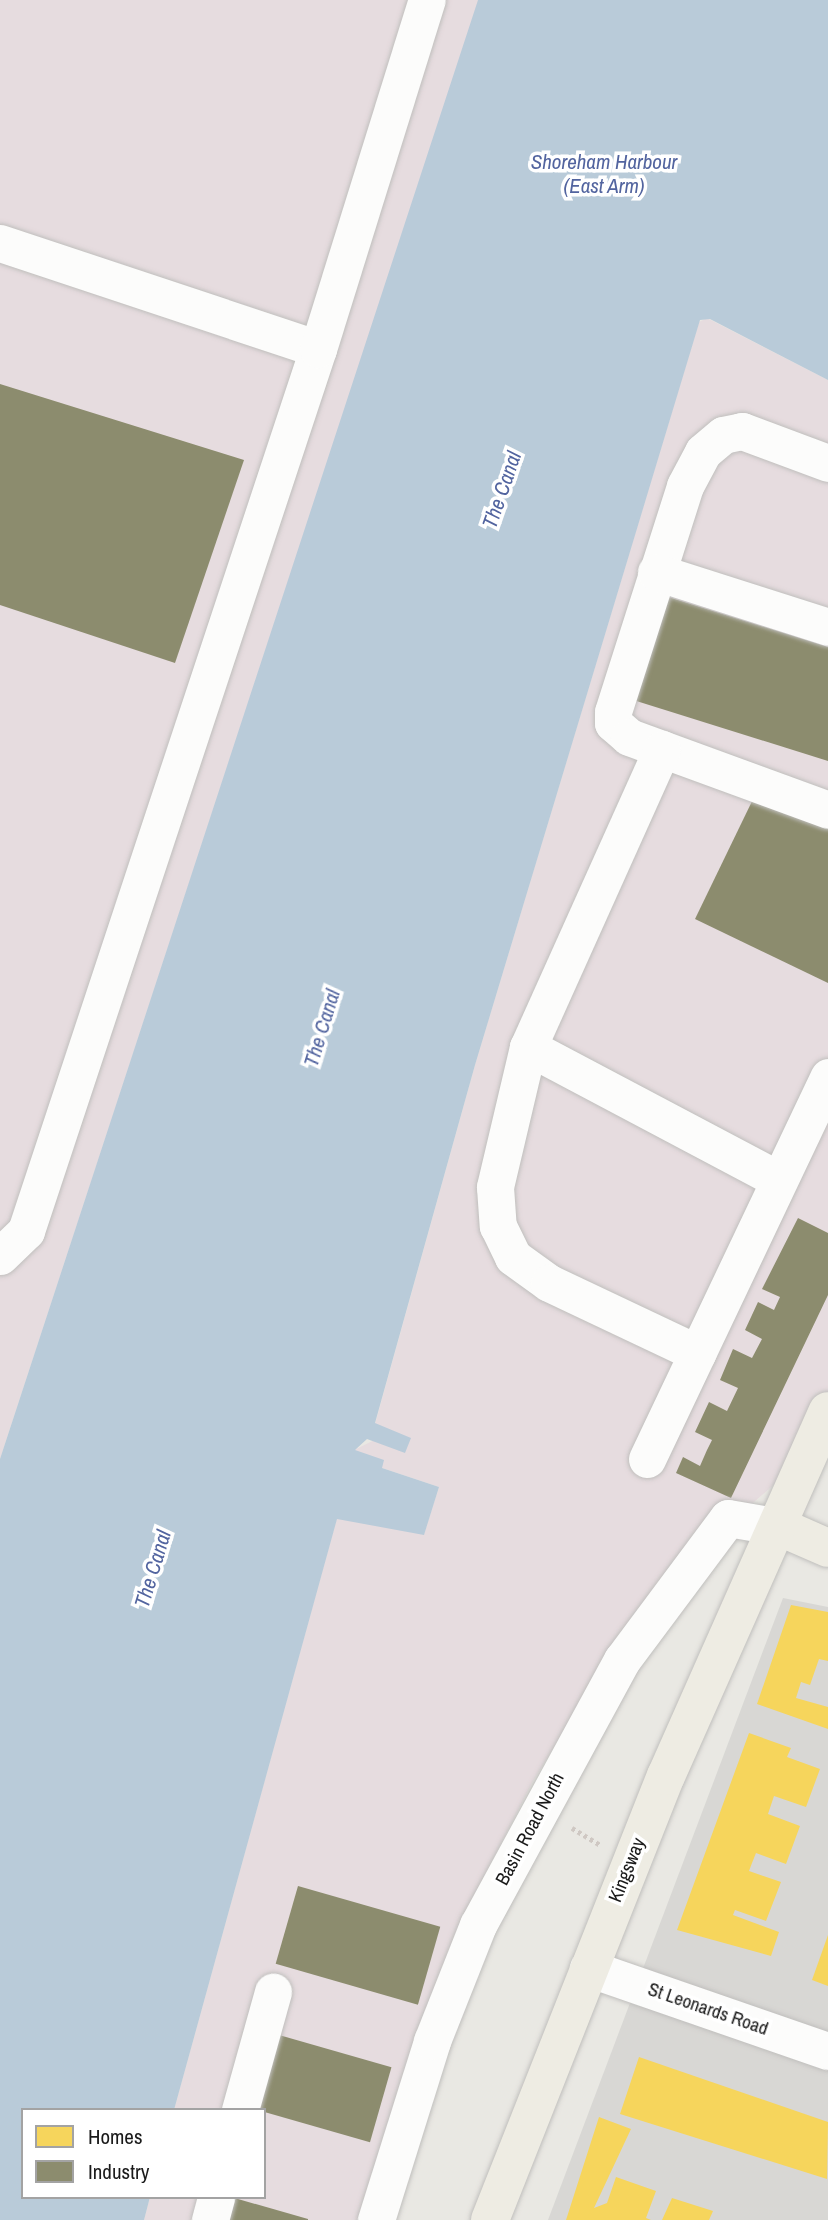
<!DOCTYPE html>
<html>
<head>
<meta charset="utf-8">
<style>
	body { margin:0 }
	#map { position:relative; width:828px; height:2220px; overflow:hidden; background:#e9e8e3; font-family:"Archivo Narrow",sans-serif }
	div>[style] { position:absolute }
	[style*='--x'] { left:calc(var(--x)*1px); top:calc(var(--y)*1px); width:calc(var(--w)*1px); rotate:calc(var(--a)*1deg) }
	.residential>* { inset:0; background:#d8d7d4 }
	.industrial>* { inset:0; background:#e6dcdf }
	.water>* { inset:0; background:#b9cbd9 }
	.homes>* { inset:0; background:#f6d55c }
	.industry>* { inset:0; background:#8c8c6e; transform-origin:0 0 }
	.path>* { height:4.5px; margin-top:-2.25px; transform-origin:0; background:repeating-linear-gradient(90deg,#cfc8c3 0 3.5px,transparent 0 7px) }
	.roads { filter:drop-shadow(0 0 2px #c0bfbd) drop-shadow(0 0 2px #c0bfbd) }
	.minor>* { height:37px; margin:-18.5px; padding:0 18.5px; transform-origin:18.5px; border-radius:18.5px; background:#fcfcfb }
	.major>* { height:38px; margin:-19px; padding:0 19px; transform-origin:19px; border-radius:19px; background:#eeece3 }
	span { translate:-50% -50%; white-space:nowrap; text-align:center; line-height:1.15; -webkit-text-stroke:7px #fff; paint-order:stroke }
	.street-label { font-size:19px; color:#1a1a1a }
	.water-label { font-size:21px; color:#52649f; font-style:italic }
	.legend { position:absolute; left:21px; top:2108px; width:245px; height:91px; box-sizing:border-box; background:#fff; border:2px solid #a3a3a3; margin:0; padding:9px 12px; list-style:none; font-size:21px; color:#1a1a1a }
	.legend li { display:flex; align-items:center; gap:14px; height:35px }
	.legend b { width:35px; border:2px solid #a3a3a3 }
</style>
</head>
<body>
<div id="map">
	<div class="residential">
		<i style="clip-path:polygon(783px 1598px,828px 1607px,828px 2220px,548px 2220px)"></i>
	</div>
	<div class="industrial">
		<i style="clip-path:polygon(0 0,479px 0,0 1459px)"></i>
		<i style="clip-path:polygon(707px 318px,828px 380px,828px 1438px,651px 1591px,533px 1781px,460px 1924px,365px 2220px,144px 2220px,150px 2197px,264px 2197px,264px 2110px,174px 2110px,337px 1518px,424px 1534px,439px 1487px,382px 1468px,354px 1450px,393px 1431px,375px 1424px,475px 1065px,699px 322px)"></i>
	</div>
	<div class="water">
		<i style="clip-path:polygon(478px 0,828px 0,828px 380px,710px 319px,700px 320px,475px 1065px,375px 1423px,411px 1438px,405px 1453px,367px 1439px,355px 1450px,384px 1460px,382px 1468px,439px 1487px,424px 1535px,337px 1519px,174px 2110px,23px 2110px,23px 2197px,150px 2197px,144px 2220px,0 2220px,0 1459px)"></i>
	</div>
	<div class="homes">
		<i style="clip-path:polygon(791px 1605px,828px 1612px,828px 1661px,819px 1659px,810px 1685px,801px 1682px,796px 1698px,828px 1707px,828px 1729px,757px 1704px)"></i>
		<i style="clip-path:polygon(749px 1733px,791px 1748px,787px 1757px,820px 1769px,806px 1807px,774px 1796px,768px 1814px,800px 1826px,786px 1864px,756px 1853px,752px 1863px,749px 1871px,781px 1882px,766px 1921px,735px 1910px,733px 1915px,779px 1932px,771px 1956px,677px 1930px)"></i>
		<i style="clip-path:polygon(828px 1935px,828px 1986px,812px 1980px)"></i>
		<i style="clip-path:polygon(639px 2057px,828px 2122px,827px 2179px,620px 2114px)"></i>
		<i style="clip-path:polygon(599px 2117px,631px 2129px,594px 2208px,607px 2203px,616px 2177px,656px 2191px,646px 2218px,651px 2220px,566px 2220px)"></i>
		<i style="clip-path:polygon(672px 2198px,713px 2211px,709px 2220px,662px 2220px)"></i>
	</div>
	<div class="industry">
		<i style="clip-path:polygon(0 384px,244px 460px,175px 663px,0 605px)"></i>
		<i style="clip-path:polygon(662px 595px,828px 647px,828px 761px,630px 699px)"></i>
		<i style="clip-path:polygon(756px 793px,828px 827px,828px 983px,695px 919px)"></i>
		<i style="clip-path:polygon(798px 1218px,828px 1233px,828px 1295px,731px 1498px,676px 1473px,683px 1457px,700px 1466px,707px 1450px,712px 1440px,695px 1432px,709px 1402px,727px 1411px,738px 1388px,720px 1380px,733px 1349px,752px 1358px,762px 1339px,745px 1330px,758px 1302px,774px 1310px,780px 1297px,762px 1289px)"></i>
		<i style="left:298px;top:1886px;width:148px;height:81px;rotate:16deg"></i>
		<i style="left:279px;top:2035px;width:117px;height:78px;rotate:16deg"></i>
		<i style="clip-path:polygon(231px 2197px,308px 2219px,308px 2220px,224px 2220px)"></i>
	</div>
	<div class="path">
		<i style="--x:572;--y:1828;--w:33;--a:31"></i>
	</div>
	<div class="roads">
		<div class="minor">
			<i style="--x:0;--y:243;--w:335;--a:18.4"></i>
			<i style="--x:318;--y:349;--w:929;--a:108.32"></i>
			<i style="--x:26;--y:1231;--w:36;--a:136"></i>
			<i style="--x:318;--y:349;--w:366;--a:-72.7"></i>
			<i style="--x:828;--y:463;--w:92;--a:-159.6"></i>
			<i style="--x:742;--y:431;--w:19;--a:168"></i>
			<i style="--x:723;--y:435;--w:26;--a:140"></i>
			<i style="--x:703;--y:452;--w:38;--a:118"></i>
			<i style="--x:685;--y:486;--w:237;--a:107.7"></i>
			<i style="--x:613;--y:712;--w:11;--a:90"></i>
			<i style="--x:613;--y:723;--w:21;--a:41"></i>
			<i style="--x:629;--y:737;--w:212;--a:20.1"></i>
			<i style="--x:656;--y:572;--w:181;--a:17.7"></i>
			<i style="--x:662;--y:749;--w:327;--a:114.2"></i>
			<i style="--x:528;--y:1047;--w:144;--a:103.3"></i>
			<i style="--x:495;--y:1187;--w:39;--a:86"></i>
			<i style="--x:498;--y:1226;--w:34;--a:64"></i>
			<i style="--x:513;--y:1257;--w:44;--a:35.8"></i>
			<i style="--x:549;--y:1283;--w:164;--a:25.3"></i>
			<i style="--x:528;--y:1047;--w:284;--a:27.9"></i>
			<i style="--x:647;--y:1459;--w:423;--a:-64.6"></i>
			<i style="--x:588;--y:1968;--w:254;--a:19.1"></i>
			<i style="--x:240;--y:2110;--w:123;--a:-74.4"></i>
			<i style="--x:210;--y:2220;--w:24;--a:-75"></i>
			<i style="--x:376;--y:2220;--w:188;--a:-72.6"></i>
			<i style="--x:432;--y:2041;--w:125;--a:-68.4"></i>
			<i style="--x:478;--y:1925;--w:302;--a:-61.5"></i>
			<i style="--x:622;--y:1660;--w:177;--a:-53.3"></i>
			<i style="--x:728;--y:1518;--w:53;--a:9.8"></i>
		</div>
		<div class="major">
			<i style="--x:780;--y:1527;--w:52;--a:23.6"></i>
			<i style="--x:490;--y:2220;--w:478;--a:-68.4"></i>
			<i style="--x:666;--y:1776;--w:399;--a:-66.1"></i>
		</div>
	</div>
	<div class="street-label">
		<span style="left:530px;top:1829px;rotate:-62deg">Basin Road North</span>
		<span style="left:627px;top:1870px;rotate:-68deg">Kingsway</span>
		<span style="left:708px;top:2009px;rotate:19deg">St Leonards Road</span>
	</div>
	<div class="water-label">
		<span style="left:604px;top:174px">Shoreham Harbour<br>(East Arm)</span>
		<span style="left:502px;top:490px;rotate:-71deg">The Canal</span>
		<span style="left:322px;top:1028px;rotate:-73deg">The Canal</span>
		<span style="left:153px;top:1569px;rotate:-73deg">The Canal</span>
	</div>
	<ul class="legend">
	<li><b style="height:19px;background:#f6d55c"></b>Homes</li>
	<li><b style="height:19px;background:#8c8c6e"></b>Industry</li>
	</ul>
</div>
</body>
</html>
